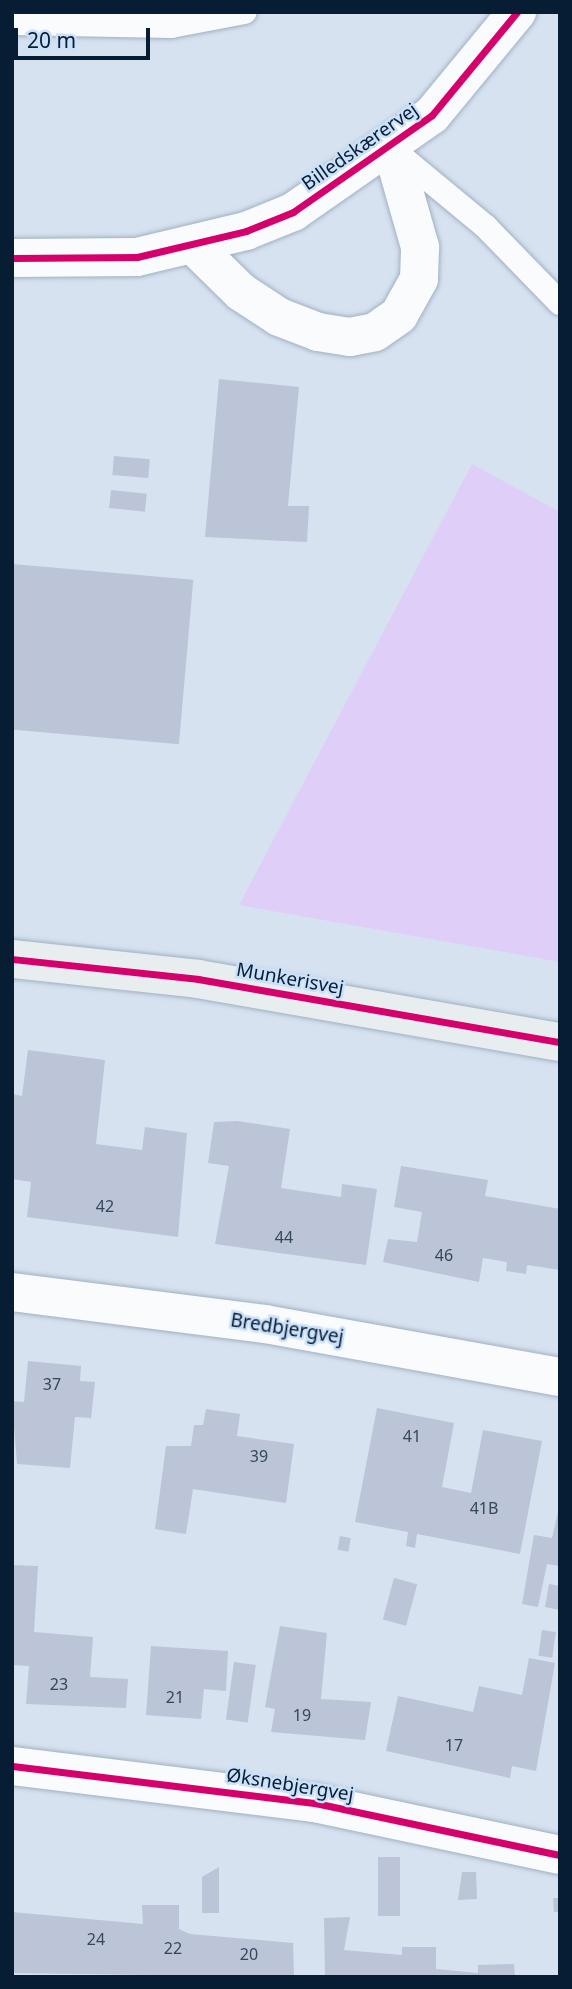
<!DOCTYPE html>
<html>
<head>
<meta charset="utf-8">
<style>
	body { margin:0 }
	#map { position:relative; width:572px; height:1989px; overflow:hidden; background:#d6e2f0; font-family:"Noto Sans",sans-serif }
	div>[style] { position:absolute }
	[style*='--x'] { left:calc(var(--x)*1px); top:calc(var(--y)*1px); width:calc(var(--w)*1px); rotate:calc(var(--a)*1deg) }
	.green>* { inset:0; background:#dfcef8 }
	.building>* { inset:0; background:#bcc4d8; transform-origin:0 0 }
	.roads { filter:drop-shadow(0 0 2px #a1b0c2) drop-shadow(0 0 2px #a1b0c2) }
	.service>* { height:24px; margin:-12px; padding:0 12px; transform-origin:12px; border-radius:12px; background:#f9fbfd }
	.minor>* { height:38px; margin:-19px; padding:0 19px; transform-origin:19px; border-radius:19px; background:#f9fbfd }
	.tertiary>* { height:38px; margin:-19px; padding:0 19px; transform-origin:19px; border-radius:19px; background:#f9fbfd }
	.secondary>* { height:38px; margin:-19px; padding:0 19px; transform-origin:19px; border-radius:19px; background:#e8eef0 }
	.cycleway>* { height:7px; margin:-3.5px; padding:0 3.5px; transform-origin:3.5px; border-radius:3.5px; background:#d6006c }
	span { translate:-50% -50%; white-space:nowrap; text-align:center; line-height:1.15; -webkit-text-stroke:5px #cbe1fa; paint-order:stroke }
	.number-label { font-size:16px; color:#34475c }
	.number-label span { -webkit-text-stroke-width:0 }
	.street-label { font-size:19px; color:#071d33 }
	.frame { position:absolute; inset:0; border:14px solid #071d33; pointer-events:none }
	.scale { position:absolute; left:14px; top:28px; width:136px; height:32px; box-sizing:border-box; border:4px solid #071d33; border-top:0; padding-left:9px; font-size:21px; line-height:24px; white-space:nowrap; color:#071d33; -webkit-text-stroke:5px #cbe1fa; paint-order:stroke }
</style>
</head>
<body>
<div id="map">
	<div class="green">
		<i style="clip-path:polygon(472px 464px,560px 512px,560px 962px,239px 905px)"></i>
	</div>
	<div class="building">
		<i style="clip-path:polygon(219px 379px,299px 387px,288px 506px,309px 506px,307px 542px,205px 537px)"></i>
		<i style="left:114px;top:456px;width:36px;height:19px;rotate:5deg"></i>
		<i style="left:111px;top:490px;width:36px;height:18px;rotate:6deg"></i>
		<i style="left:12px;top:564px;width:182px;height:165px;rotate:5deg"></i>
		<i style="clip-path:polygon(28px 1050px,105px 1060px,96px 1144px,142px 1150px,145px 1127px,187px 1133px,178px 1237px,27px 1217px,31px 1182px,12px 1179px,12px 1094px,22px 1096px)"></i>
		<i style="clip-path:polygon(237px 1121px,290px 1129px,281px 1188px,341px 1197px,342px 1184px,377px 1189px,366px 1265px,215px 1244px,229px 1166px,208px 1163px,214px 1122px)"></i>
		<i style="clip-path:polygon(401px 1166px,488px 1180px,485px 1196px,560px 1209px,560px 1270px,527px 1265px,526px 1274px,506px 1271px,507px 1262px,483px 1258px,479px 1282px,383px 1262px,388px 1239px,417px 1242px,422px 1212px,394px 1207px)"></i>
		<i style="clip-path:polygon(28px 1361px,81px 1366px,80px 1381px,95px 1382px,91px 1418px,75px 1417px,70px 1468px,17px 1464px,12px 1401px,24px 1402px)"></i>
		<i style="clip-path:polygon(377px 1408px,454px 1423px,442px 1487px,471px 1493px,483px 1430px,542px 1441px,520px 1554px,417px 1534px,415px 1548px,406px 1546px,408px 1532px,355px 1522px)"></i>
		<i style="clip-path:polygon(206px 1409px,240px 1414px,237px 1436px,294px 1444px,286px 1503px,193px 1489px,186px 1534px,155px 1529px,166px 1446px,191px 1446px,194px 1425px,203px 1425px)"></i>
		<i style="clip-path:polygon(560px 1503px,560px 1566px,547px 1564px,538px 1607px,522px 1604px,534px 1535px,552px 1538px)"></i>
		<i style="left:340px;top:1536px;width:11px;height:14px;rotate:10deg"></i>
		<i style="clip-path:polygon(13px 1565px,38px 1566px,34px 1632px,93px 1637px,90px 1677px,128px 1679px,126px 1708px,26px 1704px,29px 1666px,12px 1665px)"></i>
		<i style="left:394px;top:1578px;width:24px;height:43px;rotate:15deg"></i>
		<i style="clip-path:polygon(549px 1584px,560px 1586px,560px 1610px,545px 1607px)"></i>
		<i style="clip-path:polygon(280px 1626px,327px 1633px,321px 1699px,371px 1702px,365px 1740px,271px 1732px,275px 1709px,265px 1707px)"></i>
		<i style="left:542px;top:1630px;width:14px;height:26px;rotate:8deg"></i>
		<i style="clip-path:polygon(151px 1646px,228px 1651px,226px 1691px,204px 1689px,201px 1719px,146px 1715px)"></i>
		<i style="clip-path:polygon(529px 1658px,555px 1663px,536px 1771px,512px 1766px,510px 1778px,386px 1751px,398px 1696px,473px 1712px,479px 1686px,522px 1695px)"></i>
		<i style="left:234px;top:1662px;width:22px;height:58px;rotate:8deg"></i>
		<i style="left:400px;top:1857px;width:59px;height:22px;rotate:90deg"></i>
		<i style="clip-path:polygon(219px 1867px,219px 1913px,202px 1913px,202px 1877px)"></i>
		<i style="clip-path:polygon(462px 1872px,476px 1872px,477px 1899px,458px 1900px)"></i>
		<i style="clip-path:polygon(553px 1898px,560px 1898px,560px 1912px,554px 1912px)"></i>
		<i style="clip-path:polygon(142px 1905px,179px 1905px,179px 1929px,190px 1934px,293px 1943px,294px 1977px,12px 1973px,12px 1912px,143px 1924px)"></i>
		<i style="clip-path:polygon(350px 1917px,344px 1950px,402px 1955px,402px 1947px,436px 1947px,436px 1969px,478px 1973px,478px 1965px,514px 1964px,515px 1977px,325px 1977px,324px 1918px)"></i>
	</div>
	<div class="roads">
		<div class="service">
			<i style="--x:12;--y:23;--w:159;--a:1.1"></i>
			<i style="--x:171;--y:26;--w:75;--a:-10.7"></i>
			<i style="--x:393;--y:150;--w:121;--a:39.6"></i>
			<i style="--x:486;--y:227;--w:106;--a:45.8"></i>
		</div>
		<div class="minor">
			<i style="--x:193;--y:245;--w:67;--a:44.4"></i>
			<i style="--x:241;--y:292;--w:45;--a:33.3"></i>
			<i style="--x:279;--y:317;--w:42;--a:21"></i>
			<i style="--x:318;--y:332;--w:32;--a:9"></i>
			<i style="--x:350;--y:337;--w:25;--a:-11"></i>
			<i style="--x:375;--y:332;--w:29;--a:-35"></i>
			<i style="--x:399;--y:315;--w:41;--a:-60.9"></i>
			<i style="--x:419;--y:279;--w:32;--a:-88"></i>
			<i style="--x:420;--y:247;--w:102;--a:-105.9"></i>
			<i style="--x:12;--y:1292;--w:255;--a:7.2"></i>
			<i style="--x:265;--y:1324;--w:300;--a:10.2"></i>
			<i style="--x:12;--y:1766;--w:305;--a:7"></i>
			<i style="--x:315;--y:1803;--w:250;--a:12"></i>
		</div>
		<div class="tertiary">
			<i style="--x:12;--y:258;--w:125;--a:-0.5"></i>
			<i style="--x:137;--y:257;--w:112;--a:-13.4"></i>
			<i style="--x:246;--y:231;--w:51;--a:-22"></i>
			<i style="--x:293;--y:212;--w:169;--a:-34.9"></i>
			<i style="--x:432;--y:115;--w:134;--a:-50.5"></i>
		</div>
		<div class="secondary">
			<i style="--x:12;--y:959;--w:187;--a:6.1"></i>
			<i style="--x:198;--y:979;--w:367;--a:9.9"></i>
		</div>
	</div>
	<div class="cycleway">
		<i style="--x:12;--y:258;--w:125;--a:-0.5"></i>
		<i style="--x:137;--y:257;--w:112;--a:-13.4"></i>
		<i style="--x:246;--y:231;--w:51;--a:-22"></i>
		<i style="--x:293;--y:212;--w:169;--a:-34.9"></i>
		<i style="--x:432;--y:115;--w:134;--a:-50.5"></i>
		<i style="--x:12;--y:959;--w:187;--a:6.1"></i>
		<i style="--x:198;--y:979;--w:367;--a:9.9"></i>
		<i style="--x:12;--y:1766;--w:305;--a:7"></i>
		<i style="--x:315;--y:1803;--w:250;--a:12"></i>
	</div>
	<div class="number-label">
		<span style="left:105px;top:1206px">42</span>
		<span style="left:284px;top:1237px">44</span>
		<span style="left:444px;top:1255px">46</span>
		<span style="left:52px;top:1384px">37</span>
		<span style="left:412px;top:1436px">41</span>
		<span style="left:259px;top:1456px">39</span>
		<span style="left:484px;top:1508px">41B</span>
		<span style="left:59px;top:1684px">23</span>
		<span style="left:175px;top:1697px">21</span>
		<span style="left:302px;top:1715px">19</span>
		<span style="left:454px;top:1745px">17</span>
		<span style="left:96px;top:1939px">24</span>
		<span style="left:173px;top:1948px">22</span>
		<span style="left:249px;top:1954px">20</span>
	</div>
	<div class="street-label">
		<span style="left:360px;top:147px;rotate:-35deg">Billedskærervej</span>
		<span style="left:290px;top:979px;rotate:10deg">Munkerisvej</span>
		<span style="left:287px;top:1329px;rotate:9deg">Bredbjergvej</span>
		<span style="left:290px;top:1785px;rotate:9deg">Øksnebjergvej</span>
	</div>
	<div class="frame"></div>
	<div class="scale">20 m</div>
</div>
</body>
</html>
